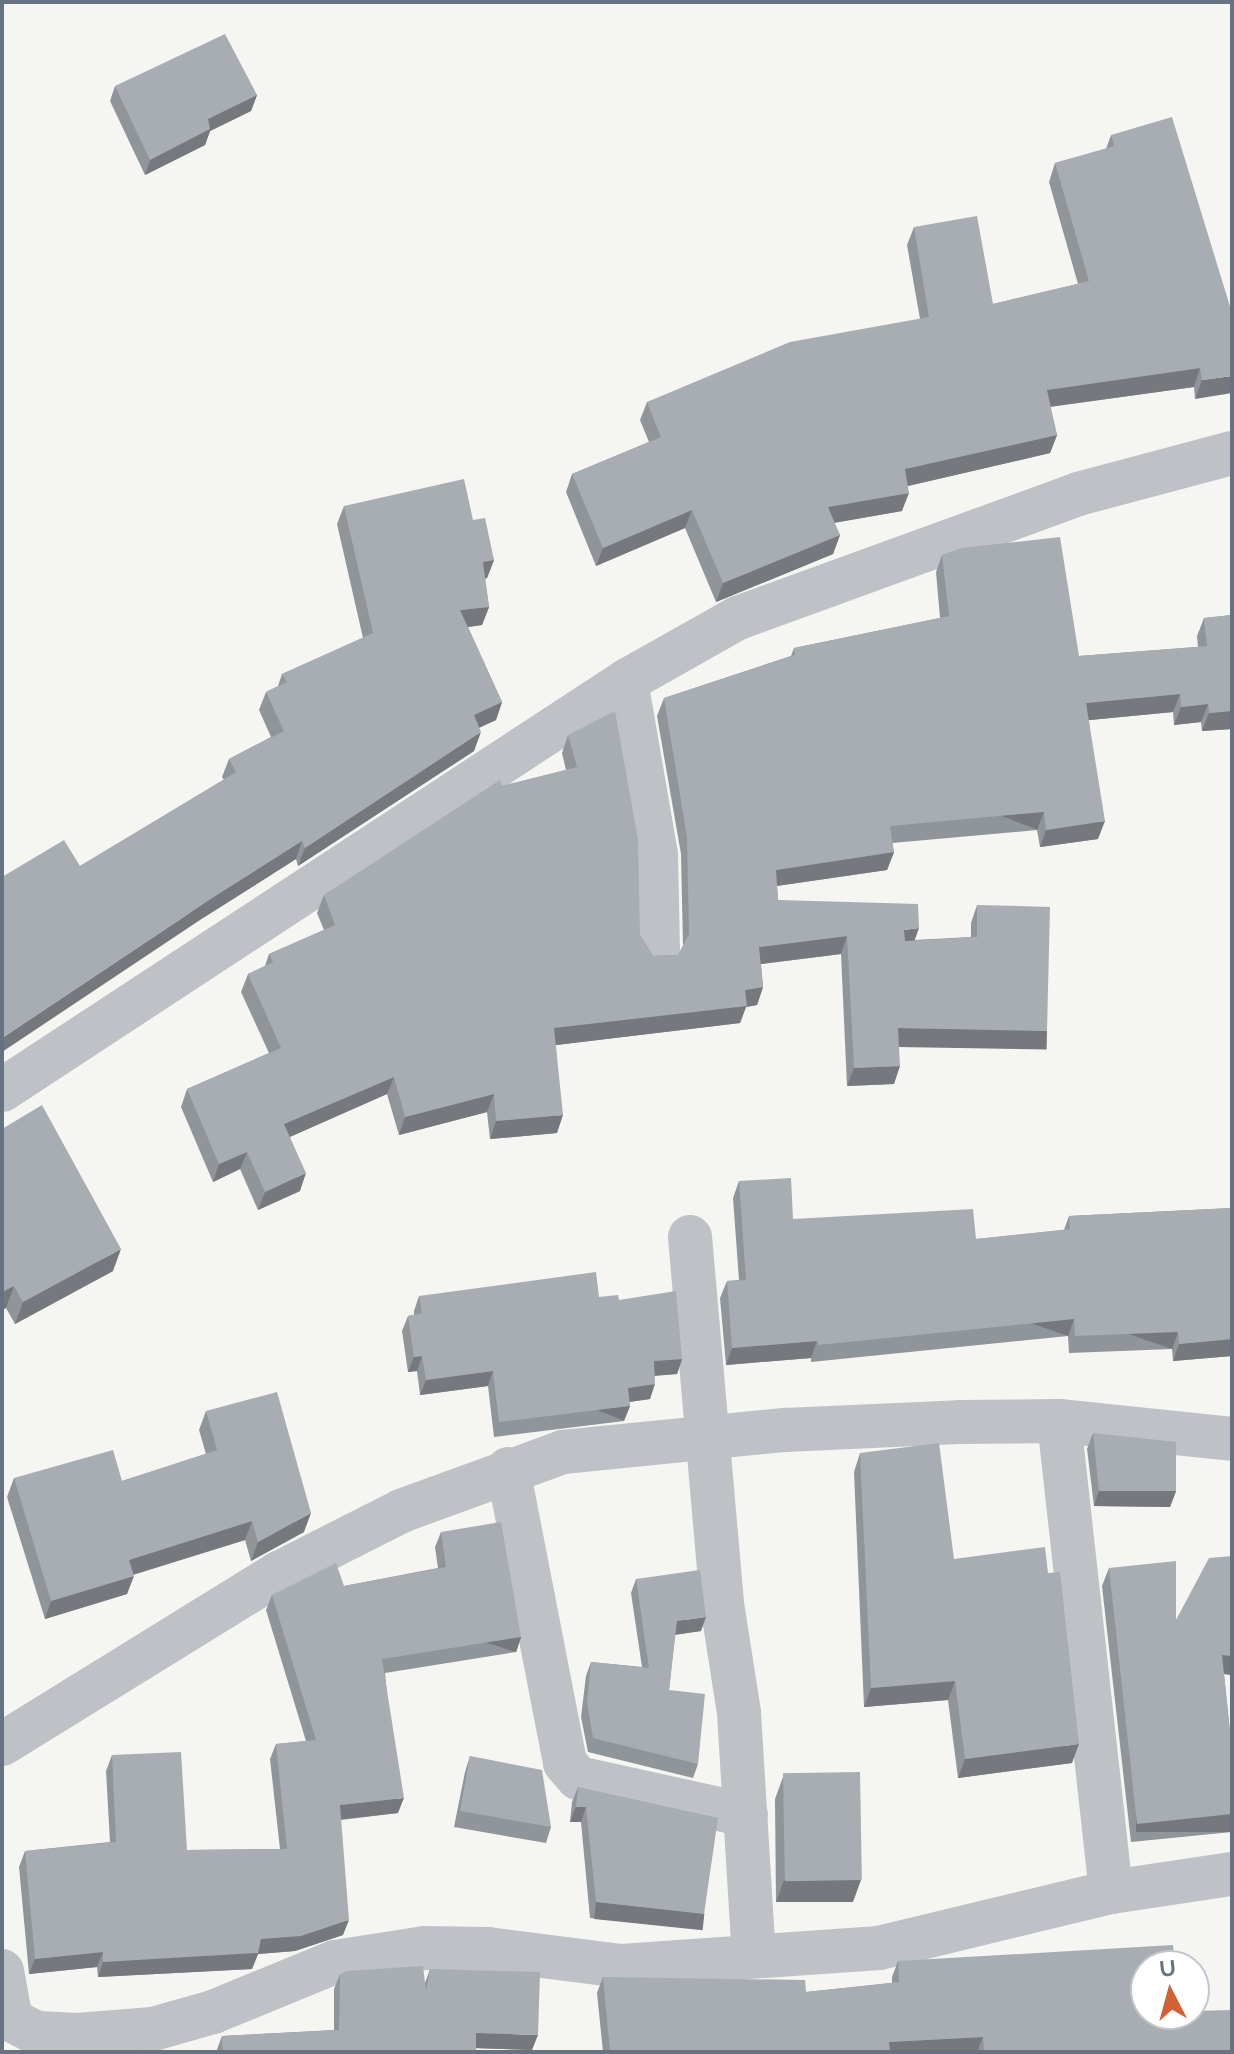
<!DOCTYPE html>
<html>
<head>
<meta charset="utf-8">
<style>
	body { margin:0 }
	#map { position:relative; width:1234px; height:2054px; overflow:hidden; background:#f5f5f2; font-family:Raleway,sans-serif }
	div>[style] { position:absolute }
	[style*='--x'] { left:calc(var(--x)*1px); top:calc(var(--y)*1px); width:calc(var(--w)*1px); rotate:calc(var(--a)*1deg) }
	.minor>* { height:44px; margin:-22px; padding:0 22px; transform-origin:22px; border-radius:22px; background:#bec1c5 }
	.wall>* { inset:0; background:#90959a }
	.shaded-wall>* { inset:0; background:#75797d; transform-origin:0 0 }
	.building>* { inset:0; background:#a7adb3; transform-origin:0 0 }
	span { translate:-50% -50%; white-space:nowrap; text-align:center; line-height:1.15; -webkit-text-stroke:8px #fff; paint-order:stroke }
	.frame { position:absolute; inset:0; border:4px solid #677380; pointer-events:none }
	.north { position:absolute; left:1130px; top:1950px; width:80px; height:80px; box-sizing:border-box; background:#fff; border:2px solid #c2c7cc; border-radius:50%; rotate:354deg; font-size:22px; font-weight:700; line-height:32px; text-align:center; color:#677380 }
	.north::after { content:''; display:block; margin:auto; width:28px; height:36px; background:#d26134; clip-path:polygon(50% 0,100% 100%,50% 72%,0 100%) }
</style>
</head>
<body>
<div id="map">
	<div class="minor">
		<i style="--x:626;--y:681;--w:177;--a:80.2"></i>
		<i style="--x:656;--y:855;--w:97;--a:88.8"></i>
		<i style="--x:2;--y:1090;--w:746;--a:-33.24"></i>
		<i style="--x:626;--y:681;--w:129;--a:-29.4"></i>
		<i style="--x:738;--y:618;--w:362;--a:-20"></i>
		<i style="--x:1078;--y:494;--w:159;--a:-14.9"></i>
		<i style="--x:690;--y:1237;--w:368;--a:85"></i>
		<i style="--x:722;--y:1604;--w:110;--a:81.1"></i>
		<i style="--x:739;--y:1713;--w:242;--a:86.5"></i>
		<i style="--x:1059;--y:1421;--w:474;--a:83.7"></i>
		<i style="--x:508;--y:1469;--w:299;--a:79"></i>
		<i style="--x:565;--y:1763;--w:20;--a:49"></i>
		<i style="--x:578;--y:1778;--w:172;--a:12.4"></i>
		<i style="--x:2;--y:1744;--w:326;--a:-31.7"></i>
		<i style="--x:279;--y:1573;--w:137;--a:-26.9"></i>
		<i style="--x:401;--y:1511;--w:172;--a:-20"></i>
		<i style="--x:563;--y:1452;--w:223;--a:-5.7"></i>
		<i style="--x:785;--y:1430;--w:174;--a:-2.6"></i>
		<i style="--x:959;--y:1422;--w:100;--a:-0.6"></i>
		<i style="--x:1059;--y:1421;--w:174;--a:5.9"></i>
		<i style="--x:2;--y:1971;--w:50;--a:79.6"></i>
		<i style="--x:11;--y:2020;--w:29;--a:27"></i>
		<i style="--x:37;--y:2033;--w:40;--a:2.9"></i>
		<i style="--x:77;--y:2035;--w:76;--a:-4.5"></i>
		<i style="--x:153;--y:2029;--w:62;--a:-15.8"></i>
		<i style="--x:213;--y:2012;--w:132;--a:-22.3"></i>
		<i style="--x:335;--y:1962;--w:91;--a:-8.8"></i>
		<i style="--x:425;--y:1948;--w:63;--a:0.9"></i>
		<i style="--x:488;--y:1949;--w:134;--a:7.3"></i>
		<i style="--x:621;--y:1966;--w:259;--a:-4"></i>
		<i style="--x:879;--y:1948;--w:239;--a:-13.6"></i>
		<i style="--x:1111;--y:1892;--w:122;--a:-8.5"></i>
	</div>
	<div class="wall">
		<i style="clip-path:polygon(115px 86px,257px 95px,251px 111px,210px 131px,205px 145px,145px 175px,110px 101px)"></i>
		<i style="clip-path:polygon(1111px 135px,1232px 313px,1195px 399px,1194px 387px,1050px 407px,1057px 435px,1050px 453px,908px 486px,902px 511px,834px 523px,840px 535px,833px 554px,716px 602px,685px 528px,596px 566px,566px 492px,572px 474px,649px 442px,640px 420px,647px 402px,920px 319px,907px 245px,914px 227px,993px 304px,1078px 284px,1049px 182px,1055px 163px,1106px 149px)"></i>
		<i style="clip-path:polygon(344px 506px,473px 520px,494px 560px,487px 578px,485px 579px,489px 607px,482px 625px,468px 627px,502px 702px,496px 720px,479px 728px,474px 751px,298px 866px,296px 859px,203px 918px,80px 866px,224px 780px,222px 777px,229px 759px,271px 737px,259px 710px,266px 692px,278px 686px,282px 674px,363px 638px,337px 524px)"></i>
		<i style="clip-path:polygon(942px 555px,1079px 656px,1198px 647px,1197px 636px,1204px 618px,1232px 615px,1232px 729px,1202px 731px,1201px 722px,1174px 725px,1173px 712px,1089px 720px,1098px 839px,1040px 847px,1037px 830px,892px 843px,894px 852px,887px 870px,777px 886px,778px 900px,914px 940px,971px 937px,971px 923px,977px 905px,1040px 1049px,899px 1046px,894px 1084px,847px 1086px,841px 954px,761px 964px,763px 987px,757px 1005px,746px 1007px,740px 1023px,556px 1045px,557px 1133px,490px 1139px,487px 1112px,399px 1135px,387px 1094px,290px 1137px,300px 1191px,258px 1210px,240px 1169px,213px 1182px,181px 1107px,187px 1089px,269px 1053px,241px 992px,248px 974px,265px 966px,269px 954px,324px 930px,317px 913px,324px 895px,502px 786px,566px 770px,562px 753px,568px 735px,640px 935px,653px 956px,678px 955px,683px 946px,681px 854px,657px 716px,664px 698px,791px 656px,794px 648px,940px 618px,936px 572px)"></i>
		<i style="clip-path:polygon(2px 1129px,113px 1271px,15px 1324px,6px 1308px,2px 1310px)"></i>
		<i style="clip-path:polygon(739px 1181px,793px 1219px,976px 1239px,1064px 1230px,1069px 1216px,1232px 1208px,1232px 1356px,1173px 1361px,1172px 1349px,1069px 1353px,1068px 1336px,811px 1362px,811px 1358px,726px 1365px,720px 1298px,727px 1281px,739px 1280px,733px 1198px)"></i>
		<i style="clip-path:polygon(419px 1296px,599px 1297px,619px 1300px,682px 1359px,677px 1374px,655px 1376px,650px 1399px,629px 1402px,630px 1406px,624px 1421px,494px 1437px,488px 1386px,420px 1395px,417px 1371px,408px 1372px,402px 1331px,408px 1316px,414px 1315px,414px 1311px)"></i>
		<i style="clip-path:polygon(206px 1411px,304px 1532px,251px 1561px,245px 1540px,133px 1575px,127px 1594px,45px 1619px,7px 1497px,14px 1478px,122px 1481px,206px 1454px,199px 1430px)"></i>
		<i style="clip-path:polygon(1093px 1433px,1176px 1491px,1170px 1507px,1094px 1506px,1087px 1449px)"></i>
		<i style="clip-path:polygon(860px 1453px,954px 1559px,1072px 1763px,958px 1778px,948px 1700px,864px 1707px,854px 1472px)"></i>
		<i style="clip-path:polygon(441px 1532px,521px 1637px,516px 1652px,385px 1673px,398px 1813px,341px 1820px,343px 1935px,295px 1951px,258px 1954px,252px 1969px,98px 1977px,97px 1967px,29px 1974px,19px 1867px,25px 1851px,110px 1842px,106px 1771px,112px 1755px,187px 1850px,280px 1849px,270px 1759px,276px 1744px,306px 1741px,266px 1610px,272px 1595px,344px 1586px,438px 1568px,435px 1547px)"></i>
		<i style="clip-path:polygon(1232px 1556px,1232px 1675px,1224px 1674px,1232px 1751px,1232px 1832px,1131px 1842px,1102px 1586px,1109px 1568px,1176px 1620px)"></i>
		<i style="clip-path:polygon(636px 1579px,701px 1631px,675px 1635px,669px 1690px,698px 1764px,693px 1778px,588px 1752px,581px 1717px,586px 1676px,591px 1662px,642px 1667px,631px 1593px)"></i>
		<i style="clip-path:polygon(470px 1756px,551px 1827px,546px 1843px,454px 1827px,465px 1772px)"></i>
		<i style="clip-path:polygon(783px 1777px,853px 1902px,776px 1902px,775px 1799px)"></i>
		<i style="clip-path:polygon(578px 1787px,704px 1914px,698px 1929px,590px 1918px,581px 1822px,570px 1822px,572px 1802px)"></i>
		<i style="clip-path:polygon(898px 1961px,1146px 2014px,1232px 2052px,603px 2052px,597px 1993px,603px 1977px,806px 1992px,892px 1983px,892px 1977px)"></i>
		<i style="clip-path:polygon(430px 1969px,532px 2050px,476px 2048px,476px 2052px,216px 2052px,222px 2036px,334px 2030px,334px 1989px,340px 1974px,425px 1983px)"></i>
	</div>
	<div class="shaded-wall">
		<i style="clip-path:polygon(257px 95px,251px 111px,210px 131px,205px 145px,145px 175px,150px 160px,208px 119px)"></i>
		<i style="clip-path:polygon(1200px 368px,1194px 387px,1040px 408px,1047px 390px)"></i>
		<i style="clip-path:polygon(1232px 376px,1232px 393px,1195px 399px,1202px 380px)"></i>
		<i style="clip-path:polygon(1057px 435px,1050px 453px,899px 488px,905px 469px)"></i>
		<i style="clip-path:polygon(909px 493px,902px 511px,821px 525px,828px 507px)"></i>
		<i style="clip-path:polygon(692px 510px,685px 528px,596px 566px,603px 548px)"></i>
		<i style="clip-path:polygon(840px 535px,833px 554px,716px 602px,723px 583px)"></i>
		<i style="clip-path:polygon(494px 560px,487px 578px,477px 581px,483px 562px)"></i>
		<i style="clip-path:polygon(489px 607px,482px 625px,454px 629px,460px 610px)"></i>
		<i style="clip-path:polygon(1180px 694px,1173px 712px,1080px 721px,1086px 703px)"></i>
		<i style="clip-path:polygon(502px 702px,496px 720px,467px 733px,474px 715px)"></i>
		<i style="clip-path:polygon(1208px 704px,1201px 722px,1174px 725px,1181px 707px)"></i>
		<i style="clip-path:polygon(1232px 711px,1232px 729px,1202px 731px,1209px 713px)"></i>
		<i style="clip-path:polygon(481px 732px,474px 751px,298px 866px,305px 848px)"></i>
		<i style="left:1044px;top:812px;width:19px;height:155px;rotate:111deg"></i>
		<i style="clip-path:polygon(1105px 821px,1098px 839px,1040px 847px,1046px 830px)"></i>
		<i style="clip-path:polygon(302px 841px,296px 859px,203px 918px,2px 1052px,2px 1038px,209px 900px)"></i>
		<i style="clip-path:polygon(894px 852px,887px 870px,769px 887px,776px 870px)"></i>
		<i style="clip-path:polygon(919px 928px,913px 945px,897px 947px,904px 930px)"></i>
		<i style="clip-path:polygon(847px 936px,841px 954px,752px 965px,759px 947px)"></i>
		<i style="clip-path:polygon(763px 987px,757px 1005px,746px 1007px,740px 1023px,548px 1046px,554px 1028px)"></i>
		<i style="left:898px;top:1028px;width:149px;height:19px;rotate:1deg"></i>
		<i style="clip-path:polygon(900px 1066px,894px 1084px,847px 1086px,854px 1068px)"></i>
		<i style="clip-path:polygon(394px 1077px,387px 1094px,278px 1142px,284px 1124px)"></i>
		<i style="clip-path:polygon(494px 1094px,487px 1112px,399px 1135px,405px 1117px)"></i>
		<i style="clip-path:polygon(563px 1115px,557px 1133px,490px 1139px,496px 1121px)"></i>
		<i style="clip-path:polygon(247px 1152px,240px 1169px,213px 1182px,219px 1164px)"></i>
		<i style="clip-path:polygon(306px 1173px,300px 1191px,258px 1210px,265px 1192px)"></i>
		<i style="clip-path:polygon(121px 1249px,113px 1271px,15px 1324px,23px 1302px)"></i>
		<i style="clip-path:polygon(14px 1286px,6px 1308px,2px 1310px,2px 1292px)"></i>
		<i style="left:1074px;top:1319px;width:18px;height:257px;rotate:109deg"></i>
		<i style="left:1178px;top:1332px;width:18px;height:103px;rotate:109deg"></i>
		<i style="clip-path:polygon(1232px 1339px,1232px 1356px,1173px 1361px,1179px 1344px)"></i>
		<i style="clip-path:polygon(817px 1341px,811px 1358px,726px 1365px,732px 1348px)"></i>
		<i style="clip-path:polygon(422px 1356px,417px 1371px,408px 1372px,414px 1357px)"></i>
		<i style="clip-path:polygon(682px 1359px,677px 1374px,648px 1376px,654px 1361px)"></i>
		<i style="clip-path:polygon(493px 1371px,488px 1386px,420px 1395px,426px 1380px)"></i>
		<i style="clip-path:polygon(655px 1384px,650px 1399px,622px 1403px,628px 1388px)"></i>
		<i style="left:630px;top:1406px;width:16px;height:132px;rotate:112deg"></i>
		<i style="clip-path:polygon(1099px 1491px,1176px 1491px,1170px 1507px,1094px 1506px)"></i>
		<i style="clip-path:polygon(311px 1513px,304px 1532px,251px 1561px,258px 1542px)"></i>
		<i style="clip-path:polygon(252px 1521px,245px 1540px,122px 1578px,129px 1560px)"></i>
		<i style="clip-path:polygon(134px 1576px,127px 1594px,45px 1619px,51px 1601px)"></i>
		<i style="clip-path:polygon(706px 1617px,701px 1631px,672px 1635px,677px 1621px)"></i>
		<i style="left:521px;top:1637px;width:16px;height:141px;rotate:108deg"></i>
		<i style="clip-path:polygon(1222px 1655px,1232px 1656px,1232px 1675px,1216px 1673px)"></i>
		<i style="clip-path:polygon(955px 1681px,948px 1700px,864px 1707px,871px 1688px)"></i>
		<i style="clip-path:polygon(1079px 1744px,1072px 1763px,958px 1778px,965px 1759px)"></i>
		<i style="clip-path:polygon(404px 1798px,398px 1813px,335px 1820px,340px 1805px)"></i>
		<i style="clip-path:polygon(576px 1807px,586px 1807px,581px 1822px,570px 1822px)"></i>
		<i style="left:1232px;top:1814px;width:18px;height:96px;rotate:90deg"></i>
		<i style="clip-path:polygon(784px 1880px,861px 1880px,853px 1902px,776px 1902px)"></i>
		<i style="left:596px;top:1902px;width:109px;height:17px;rotate:6deg"></i>
		<i style="clip-path:polygon(349px 1920px,343px 1935px,295px 1951px,258px 1954px,252px 1969px,98px 1977px,103px 1962px,261px 1939px)"></i>
		<i style="clip-path:polygon(103px 1952px,97px 1967px,29px 1974px,35px 1959px)"></i>
		<i style="clip-path:polygon(476px 2033px,538px 2035px,532px 2050px,471px 2048px)"></i>
		<i style="clip-path:polygon(983px 2037px,977px 2052px,886px 2052px,889px 2042px)"></i>
	</div>
	<div class="building">
		<i style="clip-path:polygon(225px 34px,257px 95px,208px 119px,210px 129px,150px 160px,115px 86px)"></i>
		<i style="clip-path:polygon(1172px 117px,1232px 313px,1232px 376px,1202px 380px,1200px 368px,1047px 390px,1057px 435px,905px 469px,909px 493px,828px 507px,840px 535px,723px 583px,692px 510px,603px 548px,572px 474px,661px 437px,647px 402px,790px 342px,929px 317px,914px 227px,977px 216px,993px 304px,1089px 281px,1055px 163px,1114px 146px,1111px 135px)"></i>
		<i style="clip-path:polygon(464px 479px,473px 520px,485px 518px,494px 560px,483px 562px,489px 607px,460px 610px,502px 702px,474px 715px,481px 732px,305px 848px,302px 841px,209px 900px,2px 1038px,2px 877px,64px 840px,80px 866px,236px 772px,229px 759px,284px 731px,266px 692px,287px 682px,282px 674px,373px 633px,344px 506px)"></i>
		<i style="clip-path:polygon(1060px 537px,1079px 656px,1207px 646px,1204px 618px,1232px 615px,1232px 711px,1209px 713px,1208px 704px,1181px 707px,1180px 694px,1086px 703px,1105px 821px,1046px 830px,1044px 812px,890px 826px,894px 852px,776px 870px,778px 900px,918px 904px,919px 928px,904px 930px,905px 941px,977px 937px,977px 905px,1050px 907px,1047px 1031px,898px 1028px,900px 1066px,854px 1068px,847px 936px,759px 947px,763px 987px,745px 990px,747px 1006px,554px 1028px,563px 1115px,496px 1121px,494px 1094px,405px 1117px,394px 1077px,284px 1124px,306px 1173px,265px 1192px,247px 1152px,219px 1164px,187px 1089px,281px 1048px,248px 974px,273px 962px,269px 954px,335px 925px,324px 895px,500px 780px,502px 786px,577px 767px,568px 735px,615px 711px,638px 840px,640px 935px,653px 956px,678px 955px,689px 934px,687px 837px,664px 698px,795px 655px,794px 648px,949px 616px,942px 555px,961px 548px)"></i>
		<i style="clip-path:polygon(42px 1105px,121px 1249px,23px 1302px,14px 1286px,2px 1292px,2px 1129px)"></i>
		<i style="clip-path:polygon(791px 1178px,793px 1219px,973px 1209px,976px 1239px,1070px 1229px,1069px 1216px,1232px 1208px,1232px 1339px,1179px 1344px,1178px 1332px,1075px 1336px,1074px 1319px,818px 1345px,817px 1341px,732px 1348px,727px 1281px,746px 1280px,739px 1181px)"></i>
		<i style="clip-path:polygon(596px 1272px,599px 1297px,618px 1295px,619px 1300px,676px 1291px,682px 1359px,654px 1361px,655px 1384px,628px 1388px,630px 1406px,499px 1422px,493px 1371px,426px 1380px,422px 1356px,414px 1357px,408px 1316px,422px 1313px,419px 1296px)"></i>
		<i style="clip-path:polygon(277px 1392px,311px 1513px,258px 1542px,252px 1521px,129px 1560px,134px 1576px,51px 1601px,14px 1478px,113px 1450px,122px 1481px,217px 1450px,206px 1411px)"></i>
		<i style="clip-path:polygon(1093px 1433px,1176px 1442px,1176px 1491px,1099px 1491px)"></i>
		<i style="clip-path:polygon(939px 1443px,954px 1559px,1045px 1547px,1048px 1573px,1060px 1572px,1079px 1744px,965px 1759px,955px 1681px,871px 1688px,860px 1453px)"></i>
		<i style="clip-path:polygon(501px 1522px,521px 1637px,382px 1659px,404px 1798px,340px 1805px,349px 1920px,301px 1936px,261px 1939px,258px 1953px,103px 1962px,103px 1952px,35px 1959px,25px 1851px,116px 1842px,112px 1755px,181px 1752px,187px 1850px,287px 1849px,276px 1744px,316px 1740px,272px 1595px,336px 1563px,344px 1586px,446px 1567px,441px 1532px)"></i>
		<i style="clip-path:polygon(1232px 1556px,1232px 1656px,1222px 1655px,1232px 1751px,1232px 1814px,1137px 1824px,1109px 1568px,1176px 1561px,1176px 1620px,1209px 1558px)"></i>
		<i style="clip-path:polygon(700px 1570px,706px 1617px,677px 1621px,669px 1690px,705px 1694px,698px 1764px,593px 1738px,587px 1702px,591px 1662px,649px 1668px,636px 1579px)"></i>
		<i style="clip-path:polygon(470px 1756px,542px 1770px,551px 1827px,460px 1811px)"></i>
		<i style="left:860px;top:1772px;width:108px;height:77px;rotate:89deg"></i>
		<i style="clip-path:polygon(578px 1787px,718px 1818px,704px 1914px,596px 1902px,586px 1807px,576px 1807px)"></i>
		<i style="clip-path:polygon(1173px 1945px,1175px 1966px,1146px 1966px,1146px 2014px,1194px 2014px,1194px 2011px,1232px 2010px,1232px 2052px,984px 2052px,983px 2037px,889px 2042px,890px 2052px,610px 2052px,603px 1977px,805px 1980px,806px 1992px,899px 1982px,898px 1961px)"></i>
		<i style="clip-path:polygon(423px 1966px,426px 1991px,430px 1969px,540px 1972px,538px 2035px,476px 2033px,476px 2052px,223px 2052px,222px 2036px,339px 2030px,340px 1974px,347px 1971px)"></i>
	</div>
	<div class="frame"></div>
	<div class="north">U</div>
</div>
</body>
</html>
